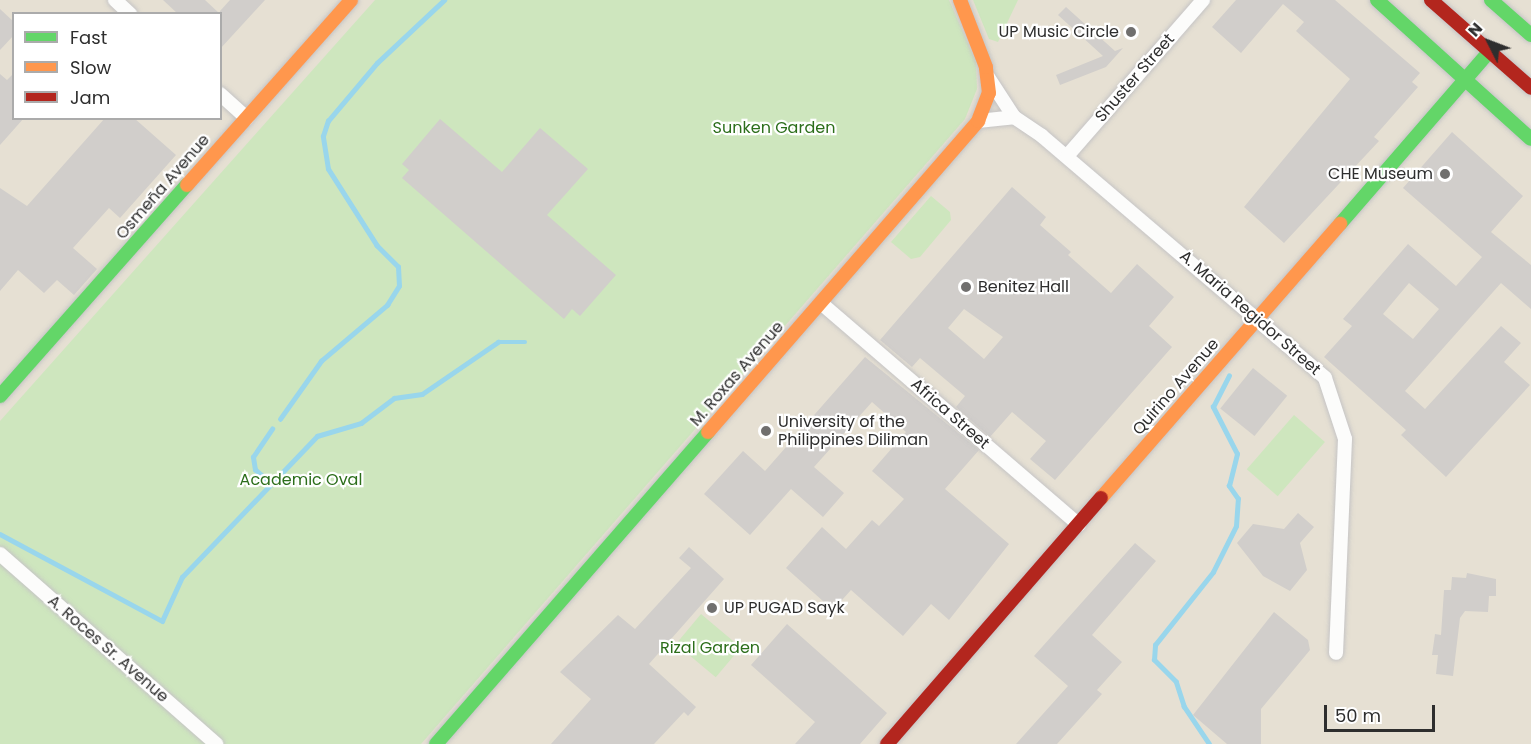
<!DOCTYPE html>
<html>
<head>
<meta charset="utf-8">
<style>
	body { margin:0 }
	#map { position:relative; width:1531px; height:744px; overflow:hidden; background:#ece8e4; font-family:Poppins,sans-serif }
	div>[style] { position:absolute }
	[style*='--x'] { left:calc(var(--x)*1px); top:calc(var(--y)*1px); width:calc(var(--w)*1px); rotate:calc(var(--a)*1deg) }
	.education>* { inset:0; background:#e6e0d3 }
	.green>* { inset:0; background:#cee6be; transform-origin:0 0 }
	.stream>* { height:4.5px; margin:-2.25px; padding:0 2.25px; transform-origin:2.25px; border-radius:2.25px; background:#99d6ec }
	.building>* { inset:0; background:#d1cecb; transform-origin:0 0 }
	.roads { filter:drop-shadow(0 0 2px #c5c4c5) drop-shadow(0 0 2px #c5c4c5) }
	.street>* { height:14px; margin:-7px; padding:0 7px; transform-origin:7px; border-radius:7px; background:#fcfcfb }
	.fast>* { height:14px; margin:-7px; padding:0 7px; transform-origin:7px; border-radius:7px; background:#63d668 }
	.slow>* { height:14px; margin:-7px; padding:0 7px; transform-origin:7px; border-radius:7px; background:#ff974d }
	.jam>* { height:14px; margin:-7px; padding:0 7px; transform-origin:7px; border-radius:7px; background:#b3261e }
	.dots>* { width:16px; height:16px; translate:-50% -50%; box-sizing:border-box; border:3px solid #fff; border-radius:50% }
	span { translate:-50% -50%; white-space:nowrap; text-align:center; line-height:1.15; -webkit-text-stroke:4.5px #fff; paint-order:stroke }
	.poi-label { font-size:16px; color:#2e2e2e }
	.right { translate:-100% -50%; text-align:right }
	.left { translate:0 -50%; text-align:left }
	.street-label { font-size:16px; color:#2e2e2e }
	.park-label { font-size:16px; color:#2c6e1b }
	.legend { position:absolute; left:12px; top:12px; width:210px; height:108px; box-sizing:border-box; background:#fff; border:2px solid #ababab; margin:0; padding:8px 10px; list-style:none; font-size:18px; color:#2e2e2e }
	.legend li { display:flex; align-items:center; gap:12px; height:30px }
	.legend b { width:30px; border:2px solid #ababab }
	.north { position:absolute; left:1459px; top:12px; width:60px; height:60px; -webkit-text-stroke:4px #fff; paint-order:stroke; rotate:312deg; font-size:16px; font-weight:700; line-height:24px; text-align:center; color:#2e2e2e }
	.north::after { content:''; display:block; margin:auto; width:21px; height:27px; background:#2e2e2e; clip-path:polygon(50% 0,100% 100%,50% 72%,0 100%) }
	.scale { position:absolute; left:1324px; top:705px; width:111px; height:27px; box-sizing:border-box; border:3px solid #2e2e2e; border-top:0; padding-left:8px; font-size:18px; line-height:21px; white-space:nowrap; color:#2e2e2e; -webkit-text-stroke:4px #fff; paint-order:stroke }
</style>
</head>
<body>
<div id="map">
	<div class="education">
		<i style="clip-path:polygon(evenodd,0 0,1531px 0,1531px 744px,0 744px,0 0,14px 14px,220px 14px,220px 118px,14px 118px,14px 14px)"></i>
	</div>
	<div class="green">
		<i style="clip-path:polygon(375px 0,949px 0,976px 62px,977px 89px,965px 119px,421px 744px,0 744px,0 421px)"></i>
		<i style="clip-path:polygon(973px 0,1018px 0,998px 42px,989px 39px)"></i>
		<i style="clip-path:polygon(931px 196px,950px 212px,951px 220px,920px 257px,911px 259px,891px 242px)"></i>
		<i style="left:1294px;top:415px;width:41px;height:72px;rotate:41deg"></i>
		<i style="left:701px;top:614px;width:52px;height:39px;rotate:40deg"></i>
	</div>
	<div class="stream">
		<i style="--x:280;--y:419;--w:71;--a:-54.7"></i>
		<i style="--x:321;--y:361;--w:87;--a:-40.3"></i>
		<i style="--x:387;--y:305;--w:22;--a:-58"></i>
		<i style="--x:399;--y:286;--w:19;--a:-93"></i>
		<i style="--x:398;--y:267;--w:30;--a:-135"></i>
		<i style="--x:377;--y:246;--w:91;--a:-122.5"></i>
		<i style="--x:328;--y:169;--w:33;--a:-99"></i>
		<i style="--x:323;--y:136;--w:16;--a:-72"></i>
		<i style="--x:328;--y:121;--w:76;--a:-49.8"></i>
		<i style="--x:377;--y:63;--w:92;--a:-43.2"></i>
		<i style="--x:269;--y:482;--w:18;--a:-139"></i>
		<i style="--x:255;--y:470;--w:13;--a:-99"></i>
		<i style="--x:253;--y:457;--w:34;--a:-56"></i>
		<i style="--x:0;--y:534;--w:184;--a:28.2"></i>
		<i style="--x:162;--y:621;--w:48;--a:-65.6"></i>
		<i style="--x:182;--y:577;--w:195;--a:-46.2"></i>
		<i style="--x:317;--y:436;--w:46;--a:-16.5"></i>
		<i style="--x:361;--y:423;--w:41;--a:-37.1"></i>
		<i style="--x:394;--y:398;--w:28;--a:-8"></i>
		<i style="--x:422;--y:394;--w:92;--a:-34.4"></i>
		<i style="--x:498;--y:342;--w:27;--a:0"></i>
		<i style="--x:1209;--y:744;--w:45;--a:-124"></i>
		<i style="--x:1184;--y:707;--w:26;--a:-108"></i>
		<i style="--x:1176;--y:682;--w:31;--a:-135"></i>
		<i style="--x:1154;--y:660;--w:15;--a:-86"></i>
		<i style="--x:1155;--y:645;--w:93;--a:-51.5"></i>
		<i style="--x:1213;--y:572;--w:51;--a:-63.4"></i>
		<i style="--x:1236;--y:526;--w:27;--a:-86"></i>
		<i style="--x:1238;--y:499;--w:16;--a:-125"></i>
		<i style="--x:1229;--y:486;--w:33;--a:-76"></i>
		<i style="--x:1237;--y:454;--w:53;--a:-117.1"></i>
		<i style="--x:1213;--y:407;--w:35;--a:-63"></i>
	</div>
	<div class="building">
		<i style="clip-path:polygon(163px 0,205px 0,220px 14px,178px 14px)"></i>
		<i style="clip-path:polygon(230px 0,265px 0,220px 49px,220px 11px)"></i>
		<i style="clip-path:polygon(1236px 0,1335px 0,1420px 73px,1412px 82px,1418px 87px,1374px 137px,1379px 141px,1284px 243px,1244px 207px,1350px 79px,1296px 31px,1304px 22px,1283px 4px,1241px 53px,1212px 27px)"></i>
		<i style="clip-path:polygon(1066px 7px,1115px 51px,1123px 48px,1106px 67px,1060px 85px,1056px 75px,1103px 56px,1058px 15px)"></i>
		<i style="clip-path:polygon(0 9px,14px 22px,14px 35px,0 50px)"></i>
		<i style="clip-path:polygon(14px 73px,14px 118px,24px 118px,0 145px,0 74px,7px 80px)"></i>
		<i style="clip-path:polygon(105px 118px,134px 118px,176px 155px,120px 218px,109px 208px,73px 248px,97px 269px,74px 295px,57px 280px,44px 293px,18px 270px,0 291px,0 188px,27px 206px)"></i>
		<i style="clip-path:polygon(440px 119px,502px 172px,540px 128px,588px 169px,547px 215px,616px 275px,580px 316px,572px 309px,564px 319px,402px 178px,409px 170px,402px 164px)"></i>
		<i style="clip-path:polygon(evenodd,1452px 132px,1523px 196px,1491px 232px,1531px 265px,1531px 309px,1501px 283px,1405px 391px,1425px 409px,1501px 326px,1521px 343px,1504px 362px,1530px 385px,1446px 477px,1401px 435px,1406px 430px,1324px 357px,1352px 326px,1343px 319px,1408px 244px,1456px 286px,1482px 257px,1403px 188px,1452px 132px,1409px 283px,1439px 309px,1413px 339px,1383px 314px,1409px 283px)"></i>
		<i style="clip-path:polygon(evenodd,1012px 187px,1046px 217px,1040px 225px,1071px 252px,1068px 255px,1111px 293px,1137px 264px,1174px 297px,1149px 326px,1172px 347px,1055px 480px,1030px 459px,1046px 441px,1012px 412px,990px 437px,956px 407px,965px 396px,920px 358px,912px 367px,880px 340px,1012px 187px,964px 309px,1003px 337px,984px 359px,948px 328px,964px 309px)"></i>
		<i style="clip-path:polygon(865px 357px,979px 450px,945px 489px,1009px 544px,949px 620px,931px 604px,903px 636px,851px 590px,833px 610px,786px 568px,822px 527px,846px 549px,872px 520px,879px 526px,904px 499px,872px 471px,906px 432px,872px 402px,814px 467px,844px 493px,823px 517px,791px 489px,750px 535px,704px 494px,743px 451px,765px 471px)"></i>
		<i style="left:1253px;top:368px;width:44px;height:52px;rotate:39deg"></i>
		<i style="clip-path:polygon(1298px 513px,1314px 527px,1300px 543px,1307px 570px,1290px 591px,1263px 576px,1237px 543px,1253px 524px,1284px 529px)"></i>
		<i style="clip-path:polygon(1135px 543px,1156px 561px,1092px 635px,1122px 662px,1097px 690px,1102px 694px,1057px 744px,1016px 744px,1068px 686px,1034px 656px)"></i>
		<i style="clip-path:polygon(689px 547px,724px 579px,649px 664px,696px 707px,688px 716px,684px 712px,654px 744px,551px 744px,591px 699px,560px 672px,618px 615px,635px 629px,691px 568px,679px 558px)"></i>
		<i style="clip-path:polygon(1467px 573px,1496px 579px,1496px 596px,1489px 596px,1488px 612px,1465px 611px,1460px 618px,1453px 676px,1436px 674px,1438px 655px,1432px 655px,1435px 634px,1441px 635px,1444px 590px,1451px 590px,1452px 577px,1466px 578px)"></i>
		<i style="clip-path:polygon(1274px 612px,1308px 640px,1310px 650px,1261px 709px,1261px 744px,1227px 744px,1193px 715px)"></i>
		<i style="clip-path:polygon(787px 624px,887px 713px,860px 744px,795px 744px,815px 722px,751px 665px)"></i>
	</div>
	<div class="roads">
		<div class="street">
			<i style="--x:115;--y:0;--w:21;--a:43"></i>
			<i style="--x:988;--y:77;--w:48;--a:57"></i>
			<i style="--x:220;--y:94;--w:36;--a:42"></i>
			<i style="--x:978;--y:121;--w:36;--a:-6"></i>
			<i style="--x:1014;--y:117;--w:34;--a:34"></i>
			<i style="--x:1042;--y:136;--w:372;--a:40.5"></i>
			<i style="--x:1325;--y:378;--w:64;--a:71.8"></i>
			<i style="--x:1345;--y:439;--w:214;--a:92.4"></i>
			<i style="--x:1067;--y:156;--w:207;--a:-48.9"></i>
			<i style="--x:821;--y:303;--w:340;--a:40.7"></i>
			<i style="--x:0;--y:554;--w:288;--a:41.3"></i>
		</div>
		<div class="fast">
			<i style="--x:1377;--y:0;--w:207;--a:42.1"></i>
			<i style="--x:1491;--y:0;--w:53;--a:41.2"></i>
			<i style="--x:1340;--y:224;--w:229;--a:-49.1"></i>
			<i style="--x:0;--y:396;--w:282;--a:-48.5"></i>
			<i style="--x:436;--y:744;--w:414;--a:-48.9"></i>
		</div>
		<div class="slow">
			<i style="--x:187;--y:185;--w:247;--a:-48.4"></i>
			<i style="--x:708;--y:432;--w:412;--a:-49"></i>
			<i style="--x:978;--y:121;--w:30;--a:-69"></i>
			<i style="--x:989;--y:93;--w:26;--a:-97"></i>
			<i style="--x:986;--y:67;--w:72;--a:-111.2"></i>
			<i style="--x:1101;--y:498;--w:364;--a:-48.9"></i>
		</div>
		<div class="jam">
			<i style="--x:1431;--y:0;--w:133;--a:41.3"></i>
			<i style="--x:887;--y:744;--w:326;--a:-49"></i>
		</div>
	</div>
	<div class="dots">
		<i style="left:1131px;top:32px;background:#706f6e"></i>
		<i style="left:1445px;top:174px;background:#706f6e"></i>
		<i style="left:966px;top:287px;background:#706f6e"></i>
		<i style="left:766px;top:431px;background:#706f6e"></i>
		<i style="left:712px;top:608px;background:#706f6e"></i>
	</div>
	<div class="poi-label">
		<span class="right" style="left:1119px;top:32px">UP Music Circle</span>
		<span class="right" style="left:1433px;top:174px">CHE Museum</span>
		<span class="left" style="left:978px;top:287px">Benitez Hall</span>
		<span class="left" style="left:778px;top:431px">University of the<br>Philippines Diliman</span>
		<span class="left" style="left:724px;top:608px">UP PUGAD Sayk</span>
	</div>
	<div class="street-label">
		<span style="left:1135px;top:78px;rotate:-49deg">Shuster Street</span>
		<span style="left:163px;top:187px;rotate:-49deg">Osmeña Avenue</span>
		<span style="left:1250px;top:313px;rotate:41deg">A. Maria Regidor Street</span>
		<span style="left:737px;top:374px;rotate:-49deg">M. Roxas Avenue</span>
		<span style="left:1176px;top:387px;rotate:-49deg">Quirino Avenue</span>
		<span style="left:950px;top:414px;rotate:41deg">Africa Street</span>
		<span style="left:108px;top:649px;rotate:41deg">A. Roces Sr. Avenue</span>
	</div>
	<div class="park-label">
		<span style="left:774px;top:128px">Sunken Garden</span>
		<span style="left:301px;top:480px">Academic Oval</span>
		<span style="left:710px;top:648px">Rizal Garden</span>
	</div>
	<ul class="legend">
	<li><b style="height:8px;background:#63d668"></b>Fast</li>
	<li><b style="height:8px;background:#ff974d"></b>Slow</li>
	<li><b style="height:8px;background:#b3261e"></b>Jam</li>
	</ul>
	<div class="north">N</div>
	<div class="scale">50 m</div>
</div>
</body>
</html>
